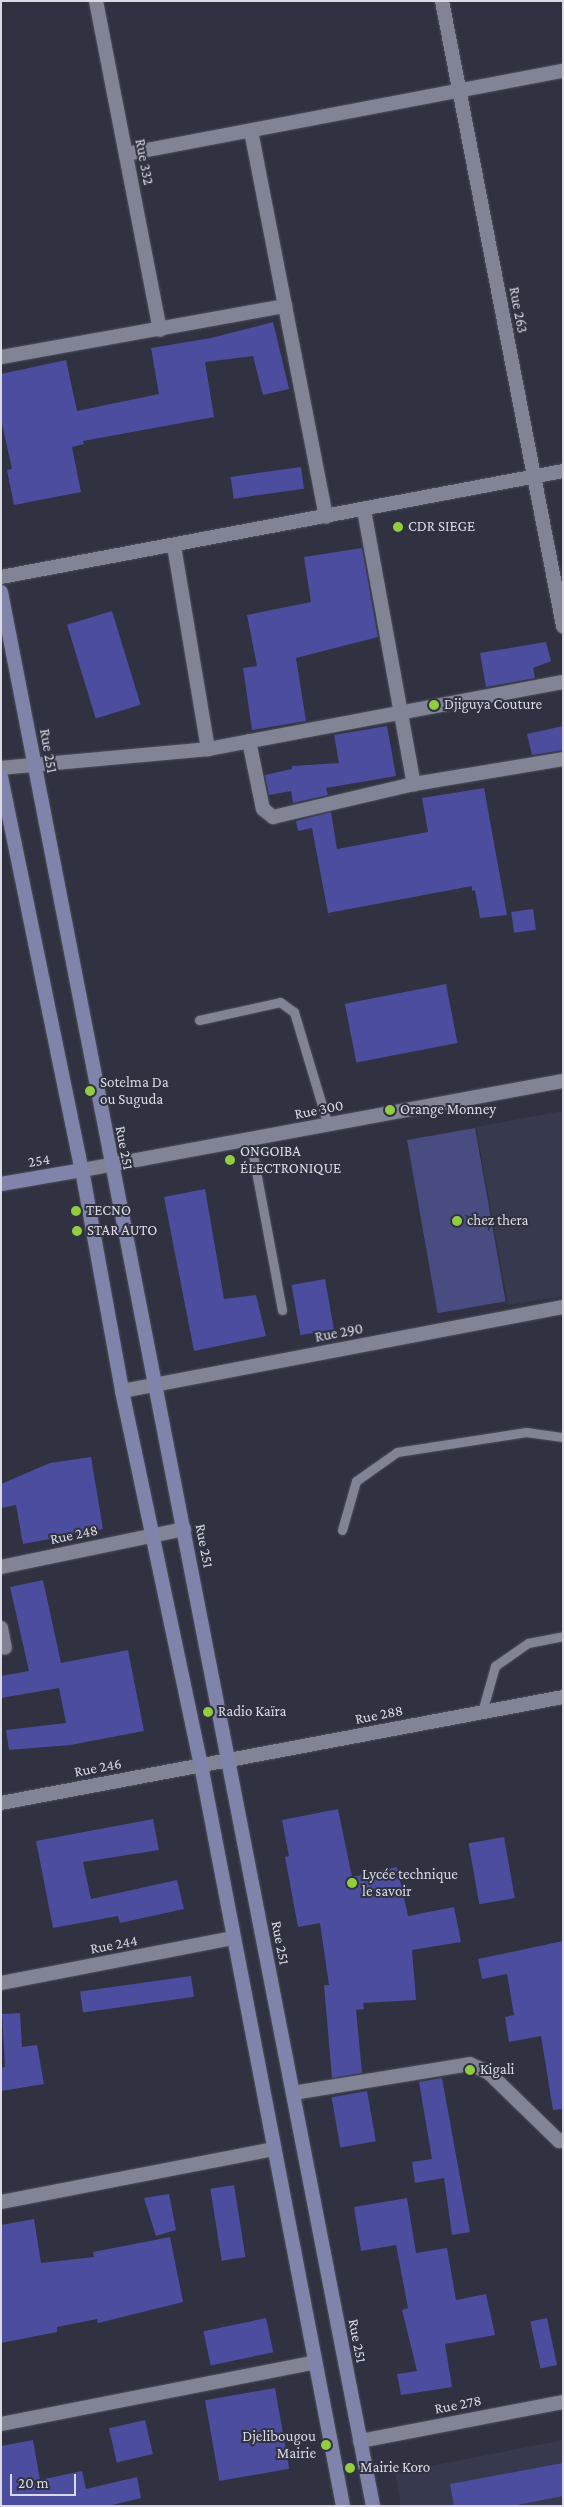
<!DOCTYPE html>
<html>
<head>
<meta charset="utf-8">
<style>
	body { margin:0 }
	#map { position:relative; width:564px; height:2507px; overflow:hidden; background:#303241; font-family:"Crimson Pro",serif }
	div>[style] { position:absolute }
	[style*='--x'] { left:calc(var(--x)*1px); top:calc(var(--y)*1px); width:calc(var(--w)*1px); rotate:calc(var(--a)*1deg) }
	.built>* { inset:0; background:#37394e }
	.green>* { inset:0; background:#494c80; transform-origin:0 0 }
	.building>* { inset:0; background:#4c4d9e; transform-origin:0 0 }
	.roads { filter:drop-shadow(0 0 1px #4e505c) drop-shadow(0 0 1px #4e505c) }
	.service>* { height:9px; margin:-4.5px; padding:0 4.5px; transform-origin:4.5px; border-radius:4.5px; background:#818495 }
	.minor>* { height:14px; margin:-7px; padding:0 7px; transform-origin:7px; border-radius:7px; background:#818495 }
	.tertiary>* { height:14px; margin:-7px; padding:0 7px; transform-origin:7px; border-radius:7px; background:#818495 }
	.secondary>* { height:14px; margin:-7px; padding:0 7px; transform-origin:7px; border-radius:7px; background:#8084aa }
	.dots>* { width:14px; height:14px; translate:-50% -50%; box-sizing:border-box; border:2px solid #303241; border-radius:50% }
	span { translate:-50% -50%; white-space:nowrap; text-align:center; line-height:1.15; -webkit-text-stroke:4px #303241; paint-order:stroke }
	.street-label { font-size:15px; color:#d9dae4 }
	.poi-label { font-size:15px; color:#d9dae4 }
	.left { translate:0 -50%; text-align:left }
	.right { translate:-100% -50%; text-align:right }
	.frame { position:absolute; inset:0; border:2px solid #d9dae4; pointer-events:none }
	.scale { position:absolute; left:10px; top:2474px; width:66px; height:22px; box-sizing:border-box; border:2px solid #d9dae4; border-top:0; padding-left:6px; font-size:15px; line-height:18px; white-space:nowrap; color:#d9dae4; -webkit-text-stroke:4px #303241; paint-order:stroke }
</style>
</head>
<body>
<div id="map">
	<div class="built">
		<i style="clip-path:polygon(563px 1111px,563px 1296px,508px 1305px,476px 1127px)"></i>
		<i style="clip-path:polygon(563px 2440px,563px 2506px,401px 2506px,395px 2473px)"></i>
	</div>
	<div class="green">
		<i style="left:475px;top:1128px;width:176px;height:69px;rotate:80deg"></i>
	</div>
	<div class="building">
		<i style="clip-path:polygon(273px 322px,289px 389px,263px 395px,253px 356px,205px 362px,214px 417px,83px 441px,84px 444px,72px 447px,81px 492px,14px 505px,7px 470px,12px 469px,1px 419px,1px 374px,66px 360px,77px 411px,159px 394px,151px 348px,211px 338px)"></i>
		<i style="left:301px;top:467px;width:22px;height:71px;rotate:82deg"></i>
		<i style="clip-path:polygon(362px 548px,378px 637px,296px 658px,306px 721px,252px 730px,243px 668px,257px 666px,247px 615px,311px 602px,304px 557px)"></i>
		<i style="left:112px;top:611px;width:98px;height:47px;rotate:73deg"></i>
		<i style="clip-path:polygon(546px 642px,551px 661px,533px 668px,535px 678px,486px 687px,480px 653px)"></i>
		<i style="clip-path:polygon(387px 726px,396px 776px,326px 788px,328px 795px,293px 803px,291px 791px,269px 795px,265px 775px,292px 769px,292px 766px,339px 763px,334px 735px)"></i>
		<i style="clip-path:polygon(563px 726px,563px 750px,532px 755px,527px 734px)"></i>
		<i style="clip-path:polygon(484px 788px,507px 915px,480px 918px,475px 890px,472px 891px,472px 886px,328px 913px,312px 828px,298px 831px,296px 821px,331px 812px,337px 849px,428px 832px,422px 798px)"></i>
		<i style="left:533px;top:909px;width:21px;height:22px;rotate:82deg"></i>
		<i style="left:446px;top:984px;width:60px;height:103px;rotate:79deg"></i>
		<i style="clip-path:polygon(205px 1189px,224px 1299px,256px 1295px,266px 1336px,194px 1351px,164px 1197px)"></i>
		<i style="left:325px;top:1279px;width:51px;height:34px;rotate:80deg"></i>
		<i style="clip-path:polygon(91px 1457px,103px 1529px,23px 1544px,16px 1505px,1px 1508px,1px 1484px,50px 1463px)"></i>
		<i style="clip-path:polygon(43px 1580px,61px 1663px,128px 1650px,144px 1731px,70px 1745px,9px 1750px,6px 1730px,66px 1723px,59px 1688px,1px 1698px,1px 1676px,29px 1671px,10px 1587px)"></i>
		<i style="clip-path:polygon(338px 1809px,352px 1877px,397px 1867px,408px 1916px,454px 1907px,461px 1942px,412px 1950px,416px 2000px,363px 2003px,364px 2009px,356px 2010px,362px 2073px,332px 2078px,324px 1985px,329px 1985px,320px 1923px,298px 1927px,285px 1857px,289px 1856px,282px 1820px)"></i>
		<i style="clip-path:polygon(153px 1819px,159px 1850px,83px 1862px,91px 1899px,177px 1880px,184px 1909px,120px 1923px,118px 1916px,53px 1928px,36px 1841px)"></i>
		<i style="left:504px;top:1837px;width:62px;height:36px;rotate:80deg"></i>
		<i style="clip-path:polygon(563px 1941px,563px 2109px,553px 2110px,541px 2036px,509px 2042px,505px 2017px,514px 2015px,507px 1974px,482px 1979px,478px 1959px)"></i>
		<i style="left:191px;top:1976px;width:21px;height:112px;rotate:82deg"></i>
		<i style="clip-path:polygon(20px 2013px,22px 2047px,37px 2045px,44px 2084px,1px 2091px,1px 2068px,5px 2067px,2px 2014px)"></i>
		<i style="clip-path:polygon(442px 2078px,470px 2232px,452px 2235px,444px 2178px,415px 2183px,412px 2162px,432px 2159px,419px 2082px)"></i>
		<i style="left:367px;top:2091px;width:51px;height:36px;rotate:80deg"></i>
		<i style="left:234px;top:2185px;width:73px;height:24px;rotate:81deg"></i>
		<i style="clip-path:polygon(169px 2194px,176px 2230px,156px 2236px,144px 2198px)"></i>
		<i style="clip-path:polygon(407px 2198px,416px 2253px,447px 2248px,456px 2300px,486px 2294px,495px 2335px,445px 2344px,452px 2387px,401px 2395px,397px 2374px,417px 2371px,402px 2310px,408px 2308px,396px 2245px,361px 2251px,354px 2207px)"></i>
		<i style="clip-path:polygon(34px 2219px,41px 2263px,94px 2257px,93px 2252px,170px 2237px,183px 2302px,98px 2323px,97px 2319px,57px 2327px,57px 2332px,1px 2343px,1px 2225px)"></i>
		<i style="left:266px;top:2318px;width:35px;height:64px;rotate:78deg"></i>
		<i style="left:547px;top:2318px;width:48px;height:17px;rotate:78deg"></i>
		<i style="left:275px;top:2388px;width:82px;height:71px;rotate:80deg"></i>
		<i style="left:145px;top:2420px;width:35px;height:37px;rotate:77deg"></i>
		<i style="clip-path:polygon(33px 2440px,40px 2480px,82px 2471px,86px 2489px,137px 2477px,141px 2498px,108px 2506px,1px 2506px,1px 2446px)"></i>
		<i style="clip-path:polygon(563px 2463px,563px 2496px,512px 2506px,454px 2506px,450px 2484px)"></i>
	</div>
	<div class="roads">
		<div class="service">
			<i style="--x:199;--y:1020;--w:83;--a:-12.5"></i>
			<i style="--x:280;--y:1002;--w:17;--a:36"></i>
			<i style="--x:294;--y:1012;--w:118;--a:73.3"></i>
			<i style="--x:250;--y:1139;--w:174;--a:79.4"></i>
			<i style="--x:342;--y:1530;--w:51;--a:-74.1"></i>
			<i style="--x:356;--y:1481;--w:50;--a:-35.3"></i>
			<i style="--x:397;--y:1452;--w:131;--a:-8.8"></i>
			<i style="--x:526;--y:1432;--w:37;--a:8"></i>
			<i style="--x:482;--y:1712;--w:48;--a:-74.2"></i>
			<i style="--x:495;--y:1666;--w:40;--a:-34.9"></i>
			<i style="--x:528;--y:1643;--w:36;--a:-11"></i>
		</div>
		<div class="minor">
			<i style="--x:96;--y:1;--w:335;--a:79"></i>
			<i style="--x:442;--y:1;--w:637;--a:79.04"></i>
			<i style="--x:251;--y:131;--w:393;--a:79"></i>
			<i style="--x:126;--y:154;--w:445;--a:-10.8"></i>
			<i style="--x:1;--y:357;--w:289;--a:-10.2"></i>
			<i style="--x:364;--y:510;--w:279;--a:79.7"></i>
			<i style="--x:174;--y:546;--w:206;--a:80.5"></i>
			<i style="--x:1;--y:577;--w:572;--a:-10.68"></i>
			<i style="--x:249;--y:741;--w:69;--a:78.4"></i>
			<i style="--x:263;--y:809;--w:13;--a:39"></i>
			<i style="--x:273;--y:817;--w:145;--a:-13.2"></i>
			<i style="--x:414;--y:784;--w:151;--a:-9.5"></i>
			<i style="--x:1;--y:768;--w:208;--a:-5.2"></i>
			<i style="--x:208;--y:749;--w:361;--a:-10.7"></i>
			<i style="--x:122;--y:1391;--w:449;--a:-10.8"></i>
			<i style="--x:1;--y:1567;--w:187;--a:-11.7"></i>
			<i style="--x:1;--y:1628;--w:20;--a:79"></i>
			<i style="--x:1;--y:1803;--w:572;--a:-10.68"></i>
			<i style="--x:1;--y:1983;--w:235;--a:-11"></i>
			<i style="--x:293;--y:2093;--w:179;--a:-9.3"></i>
			<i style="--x:470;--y:2064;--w:21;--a:25"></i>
			<i style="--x:489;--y:2073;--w:98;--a:44.2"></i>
			<i style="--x:559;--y:2141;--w:4;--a:-14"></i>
			<i style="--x:1;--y:2202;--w:277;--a:-11"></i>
			<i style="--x:1;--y:2424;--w:318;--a:-11.1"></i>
			<i style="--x:360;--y:2441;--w:207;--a:-10.9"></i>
		</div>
		<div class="tertiary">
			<i style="--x:82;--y:1170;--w:489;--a:-10.5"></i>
		</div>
		<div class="secondary">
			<i style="--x:1;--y:592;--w:1950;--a:79"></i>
			<i style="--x:1;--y:777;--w:401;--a:78.4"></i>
			<i style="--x:82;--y:1170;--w:225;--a:79.7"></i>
			<i style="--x:122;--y:1391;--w:382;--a:78.1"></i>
			<i style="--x:201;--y:1765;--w:754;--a:79.15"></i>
			<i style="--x:1;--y:1184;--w:82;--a:-9.8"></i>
		</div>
	</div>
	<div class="dots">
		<i style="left:398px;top:527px;background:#92cd3f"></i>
		<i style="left:434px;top:705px;background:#92cd3f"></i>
		<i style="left:90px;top:1091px;background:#92cd3f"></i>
		<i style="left:390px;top:1110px;background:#92cd3f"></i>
		<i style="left:230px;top:1160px;background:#92cd3f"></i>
		<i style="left:76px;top:1211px;background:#92cd3f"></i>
		<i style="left:457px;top:1221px;background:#92cd3f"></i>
		<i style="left:77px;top:1231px;background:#92cd3f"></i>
		<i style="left:208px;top:1712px;background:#92cd3f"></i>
		<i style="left:352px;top:1883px;background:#92cd3f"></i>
		<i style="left:470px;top:2070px;background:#92cd3f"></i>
		<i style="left:326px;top:2445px;background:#92cd3f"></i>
		<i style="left:350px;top:2468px;background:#92cd3f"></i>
	</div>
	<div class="street-label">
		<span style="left:144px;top:162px;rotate:79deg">Rue 332</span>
		<span style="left:518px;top:310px;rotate:79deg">Rue 263</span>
		<span style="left:48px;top:751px;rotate:80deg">Rue 251</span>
		<span style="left:319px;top:1110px;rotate:-11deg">Rue 300</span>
		<span style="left:124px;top:1148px;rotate:79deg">Rue 251</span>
		<span style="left:39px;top:1161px;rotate:-9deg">254</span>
		<span style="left:339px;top:1333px;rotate:-11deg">Rue 290</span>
		<span style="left:74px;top:1535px;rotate:-12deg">Rue 248</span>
		<span style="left:204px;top:1546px;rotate:79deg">Rue 251</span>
		<span style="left:379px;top:1715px;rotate:-11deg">Rue 288</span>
		<span style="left:98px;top:1768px;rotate:-11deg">Rue 246</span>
		<span style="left:280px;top:1943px;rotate:79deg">Rue 251</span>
		<span style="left:114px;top:1945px;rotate:-11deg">Rue 244</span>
		<span style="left:357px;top:2341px;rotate:79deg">Rue 251</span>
		<span style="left:458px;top:2405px;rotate:-11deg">Rue 278</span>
	</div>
	<div class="poi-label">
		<span class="left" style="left:408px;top:527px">CDR SIEGE</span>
		<span class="left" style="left:444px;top:705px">Djiguya Couture</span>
		<span class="left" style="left:100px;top:1091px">Sotelma Da<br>ou Suguda</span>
		<span class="left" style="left:400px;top:1110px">Orange Monney</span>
		<span class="left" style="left:240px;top:1160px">ONGOIBA<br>ÉLECTRONIQUE</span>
		<span class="left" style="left:86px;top:1211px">TECNO</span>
		<span class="left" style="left:467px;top:1221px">chez thera</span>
		<span class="left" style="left:87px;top:1231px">STAR AUTO</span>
		<span class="left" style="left:218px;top:1712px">Radio Kaïra</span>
		<span class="left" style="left:362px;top:1883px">Lycée technique<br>le savoir</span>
		<span class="left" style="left:480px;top:2070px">Kigali</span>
		<span class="right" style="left:316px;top:2445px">Djelibougou<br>Mairie</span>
		<span class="left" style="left:360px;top:2468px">Mairie Koro</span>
	</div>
	<div class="frame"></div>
	<div class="scale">20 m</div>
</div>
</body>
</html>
